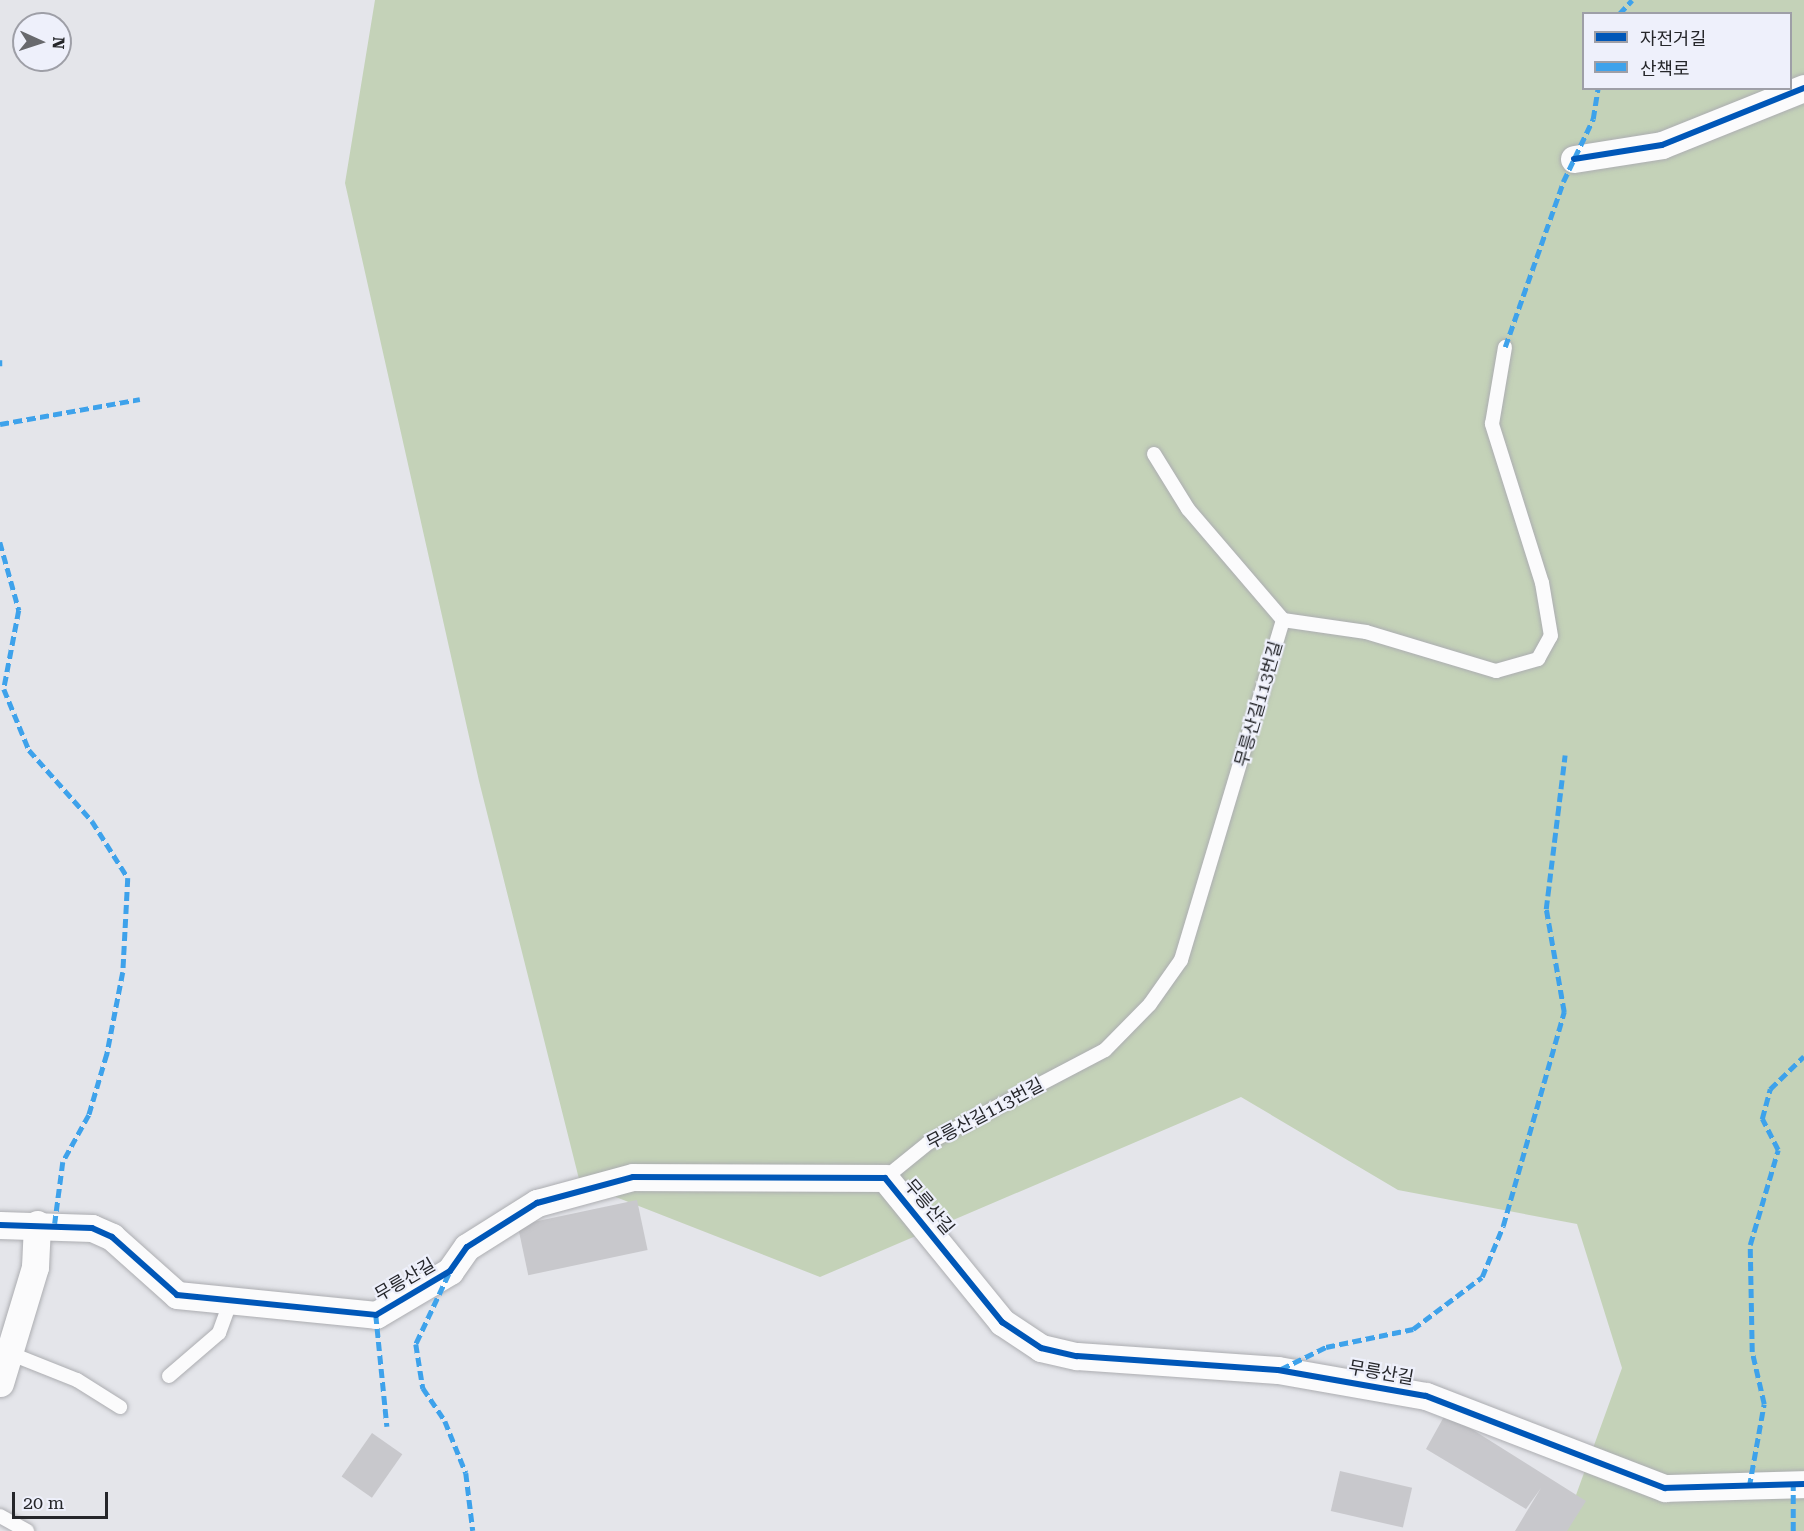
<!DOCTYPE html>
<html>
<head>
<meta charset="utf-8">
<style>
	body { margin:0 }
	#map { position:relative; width:1804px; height:1531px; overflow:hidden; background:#e4e5ea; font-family:"Roboto Serif","Noto Sans KR",serif }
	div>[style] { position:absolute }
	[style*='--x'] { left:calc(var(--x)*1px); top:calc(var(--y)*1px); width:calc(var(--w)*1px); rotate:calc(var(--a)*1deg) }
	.green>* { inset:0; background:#c4d2b8 }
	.building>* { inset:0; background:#c8c8cc; transform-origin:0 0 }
	.roads { filter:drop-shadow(0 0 2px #acadb1) drop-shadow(0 0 2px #acadb1) }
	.service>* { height:14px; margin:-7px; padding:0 7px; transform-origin:7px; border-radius:7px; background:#fbfbfc }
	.minor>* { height:27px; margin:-13.5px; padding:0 13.5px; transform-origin:13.5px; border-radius:13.5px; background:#fbfbfc }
	.quiet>* { height:4.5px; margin-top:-2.25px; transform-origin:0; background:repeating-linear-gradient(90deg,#3ea2eb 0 9px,transparent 0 13.5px) }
	.cycleway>* { height:6px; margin:-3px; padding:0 3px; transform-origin:3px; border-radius:3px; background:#0057b8 }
	span { translate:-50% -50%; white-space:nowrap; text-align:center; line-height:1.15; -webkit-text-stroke:4.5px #eef0fb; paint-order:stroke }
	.street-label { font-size:18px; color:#25262a }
	.legend { position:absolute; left:1582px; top:12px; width:210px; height:78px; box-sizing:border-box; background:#eef0fb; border:2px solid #9e9fa7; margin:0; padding:8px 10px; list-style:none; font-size:18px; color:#25262a }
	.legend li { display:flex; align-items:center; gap:12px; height:30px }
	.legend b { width:30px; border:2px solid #9e9fa7 }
	.north { position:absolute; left:12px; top:12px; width:60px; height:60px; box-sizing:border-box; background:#eef0fb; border:2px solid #9e9fa7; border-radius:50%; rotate:93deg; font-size:16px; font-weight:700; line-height:24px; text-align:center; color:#25262a }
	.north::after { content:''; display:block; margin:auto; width:21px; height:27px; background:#68696d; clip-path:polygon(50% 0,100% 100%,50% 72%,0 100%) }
	.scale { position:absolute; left:12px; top:1492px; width:96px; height:27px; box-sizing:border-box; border:3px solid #25262a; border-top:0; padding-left:8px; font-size:18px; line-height:21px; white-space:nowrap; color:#25262a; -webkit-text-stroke:4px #eef0fb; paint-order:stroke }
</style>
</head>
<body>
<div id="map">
	<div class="green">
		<i style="clip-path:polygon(evenodd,375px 0,1804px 0,1804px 1531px,1563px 1531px,1622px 1368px,1577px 1224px,1398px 1190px,1241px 1097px,820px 1277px,580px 1183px,479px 781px,345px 183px,375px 0,1584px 14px,1790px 14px,1790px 88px,1584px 88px,1584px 14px)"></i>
	</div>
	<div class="building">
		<i style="left:637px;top:1200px;width:51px;height:122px;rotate:78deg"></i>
		<i style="clip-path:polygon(1446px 1413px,1586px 1501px,1567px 1531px,1515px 1531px,1541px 1488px,1526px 1509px,1426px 1449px)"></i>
		<i style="left:372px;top:1433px;width:37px;height:53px;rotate:35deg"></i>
		<i style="left:1340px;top:1471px;width:74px;height:41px;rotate:13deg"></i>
	</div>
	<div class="roads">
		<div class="service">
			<i style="--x:1154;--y:454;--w:65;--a:58.3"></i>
			<i style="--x:1188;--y:509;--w:146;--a:49.4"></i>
			<i style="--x:1283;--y:620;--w:84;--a:8.2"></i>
			<i style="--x:1366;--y:632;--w:136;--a:16.7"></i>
			<i style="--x:1496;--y:671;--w:44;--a:-15.9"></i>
			<i style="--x:1538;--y:659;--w:26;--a:-61"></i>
			<i style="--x:1551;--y:636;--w:54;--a:-99.6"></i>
			<i style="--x:1542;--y:583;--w:167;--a:-107.5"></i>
			<i style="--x:1492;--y:424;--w:78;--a:-80.4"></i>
			<i style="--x:885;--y:1178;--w:55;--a:-39.1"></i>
			<i style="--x:928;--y:1143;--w:200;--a:-27.7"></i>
			<i style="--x:1105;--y:1050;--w:64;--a:-45.6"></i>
			<i style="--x:1150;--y:1004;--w:54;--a:-54.8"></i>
			<i style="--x:1181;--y:960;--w:355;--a:-73.3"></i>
			<i style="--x:9;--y:1353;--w:73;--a:21.7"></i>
			<i style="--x:77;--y:1380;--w:51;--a:32.1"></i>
			<i style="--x:169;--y:1376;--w:66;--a:-40.7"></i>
			<i style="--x:219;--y:1333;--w:35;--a:-70"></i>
			<i style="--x:0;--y:1516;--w:31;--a:29"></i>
		</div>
		<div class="minor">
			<i style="--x:1574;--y:159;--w:89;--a:-9"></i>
			<i style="--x:1662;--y:145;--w:153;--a:-21.9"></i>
			<i style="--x:0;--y:1225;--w:92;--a:1.9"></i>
			<i style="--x:92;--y:1228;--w:22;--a:24"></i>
			<i style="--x:112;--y:1237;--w:87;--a:41.7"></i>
			<i style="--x:177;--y:1295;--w:200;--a:5.7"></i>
			<i style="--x:376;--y:1315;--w:86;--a:-30.7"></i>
			<i style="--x:450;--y:1271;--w:29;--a:-55"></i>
			<i style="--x:467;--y:1247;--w:83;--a:-32.2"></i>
			<i style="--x:537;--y:1203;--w:99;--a:-15.2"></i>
			<i style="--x:633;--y:1177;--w:252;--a:0.2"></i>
			<i style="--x:885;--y:1178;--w:186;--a:50.9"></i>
			<i style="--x:1002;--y:1322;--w:47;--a:33.7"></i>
			<i style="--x:1041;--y:1348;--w:37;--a:13"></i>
			<i style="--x:1077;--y:1356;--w:201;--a:4"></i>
			<i style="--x:1278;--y:1370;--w:150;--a:10"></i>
			<i style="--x:1426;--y:1396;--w:256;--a:21.1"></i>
			<i style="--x:1665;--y:1488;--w:139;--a:-1.6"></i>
			<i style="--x:0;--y:1383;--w:121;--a:-73.2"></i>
			<i style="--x:35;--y:1267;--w:43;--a:-87.3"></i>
		</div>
	</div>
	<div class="quiet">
		<i style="--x:1619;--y:14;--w:19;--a:-47"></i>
		<i style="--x:1505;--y:347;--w:175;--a:-70.6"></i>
		<i style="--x:1563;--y:182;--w:70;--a:-64.5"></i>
		<i style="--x:1593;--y:119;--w:31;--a:-81"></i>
		<i style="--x:0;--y:360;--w:6;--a:90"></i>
		<i style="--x:0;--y:424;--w:142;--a:-10.1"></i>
		<i style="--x:0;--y:542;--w:71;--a:74.4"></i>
		<i style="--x:19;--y:610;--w:80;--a:100.8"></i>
		<i style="--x:4;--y:689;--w:66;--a:67.7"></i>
		<i style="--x:29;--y:750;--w:95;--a:48.4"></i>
		<i style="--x:92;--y:821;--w:67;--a:57.7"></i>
		<i style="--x:128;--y:878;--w:94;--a:93"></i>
		<i style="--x:123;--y:972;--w:84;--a:101"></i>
		<i style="--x:107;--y:1054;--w:64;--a:106.4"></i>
		<i style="--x:89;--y:1115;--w:54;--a:119"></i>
		<i style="--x:63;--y:1162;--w:62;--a:97.5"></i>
		<i style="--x:449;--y:1274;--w:77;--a:115.2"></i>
		<i style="--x:416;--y:1344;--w:45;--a:81"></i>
		<i style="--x:423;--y:1388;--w:40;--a:56"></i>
		<i style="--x:445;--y:1421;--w:56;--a:68"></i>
		<i style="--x:466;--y:1473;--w:58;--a:83.1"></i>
		<i style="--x:376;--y:1315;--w:112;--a:84.3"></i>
		<i style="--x:1281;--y:1369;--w:50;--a:-26.1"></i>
		<i style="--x:1326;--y:1347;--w:89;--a:-11.7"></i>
		<i style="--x:1413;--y:1329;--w:86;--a:-37"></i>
		<i style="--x:1482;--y:1277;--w:55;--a:-67.6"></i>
		<i style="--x:1503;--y:1226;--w:223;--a:-74.1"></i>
		<i style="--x:1564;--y:1012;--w:105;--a:-99.9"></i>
		<i style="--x:1546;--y:909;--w:155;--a:-83"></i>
		<i style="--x:1749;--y:1487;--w:84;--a:-79.8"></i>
		<i style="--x:1764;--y:1404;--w:53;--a:-103"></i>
		<i style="--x:1752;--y:1352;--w:107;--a:-91.1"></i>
		<i style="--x:1750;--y:1245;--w:99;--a:-73.6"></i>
		<i style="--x:1778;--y:1150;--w:35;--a:-117"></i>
		<i style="--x:1762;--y:1119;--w:31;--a:-75"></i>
		<i style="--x:1770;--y:1089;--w:47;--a:-44.1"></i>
		<i style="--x:1793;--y:1531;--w:46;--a:-90"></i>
	</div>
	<div class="cycleway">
		<i style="--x:1574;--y:159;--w:89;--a:-9"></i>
		<i style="--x:1662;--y:145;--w:153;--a:-21.9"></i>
		<i style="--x:0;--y:1225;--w:92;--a:1.9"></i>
		<i style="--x:92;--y:1228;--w:22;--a:24"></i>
		<i style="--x:112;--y:1237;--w:87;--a:41.7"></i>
		<i style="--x:177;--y:1295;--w:200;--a:5.7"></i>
		<i style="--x:376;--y:1315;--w:86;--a:-30.7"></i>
		<i style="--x:450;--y:1271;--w:29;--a:-55"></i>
		<i style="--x:467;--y:1247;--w:83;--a:-32.2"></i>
		<i style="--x:537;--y:1203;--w:99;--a:-15.2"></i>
		<i style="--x:633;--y:1177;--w:252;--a:0.2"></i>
		<i style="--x:885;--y:1178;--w:186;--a:50.9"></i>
		<i style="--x:1002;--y:1322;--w:47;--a:33.7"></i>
		<i style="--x:1041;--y:1348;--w:37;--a:13"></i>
		<i style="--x:1077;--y:1356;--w:201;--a:4"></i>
		<i style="--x:1278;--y:1370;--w:150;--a:10"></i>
		<i style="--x:1426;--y:1396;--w:256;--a:21.1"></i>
		<i style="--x:1665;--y:1488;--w:139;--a:-1.6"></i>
	</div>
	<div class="street-label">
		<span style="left:1259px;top:704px;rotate:-74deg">무릉산길113번길</span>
		<span style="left:985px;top:1114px;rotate:-28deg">무릉산길113번길</span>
		<span style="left:929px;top:1207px;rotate:50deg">무릉산길</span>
		<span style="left:405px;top:1280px;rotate:-30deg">무릉산길</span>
		<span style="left:1381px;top:1373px;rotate:10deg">무릉산길</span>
	</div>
	<ul class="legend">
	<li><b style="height:8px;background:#0057b8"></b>자전거길</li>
	<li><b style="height:8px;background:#3ea2eb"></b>산책로</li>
	</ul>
	<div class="north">N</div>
	<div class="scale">20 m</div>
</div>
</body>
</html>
